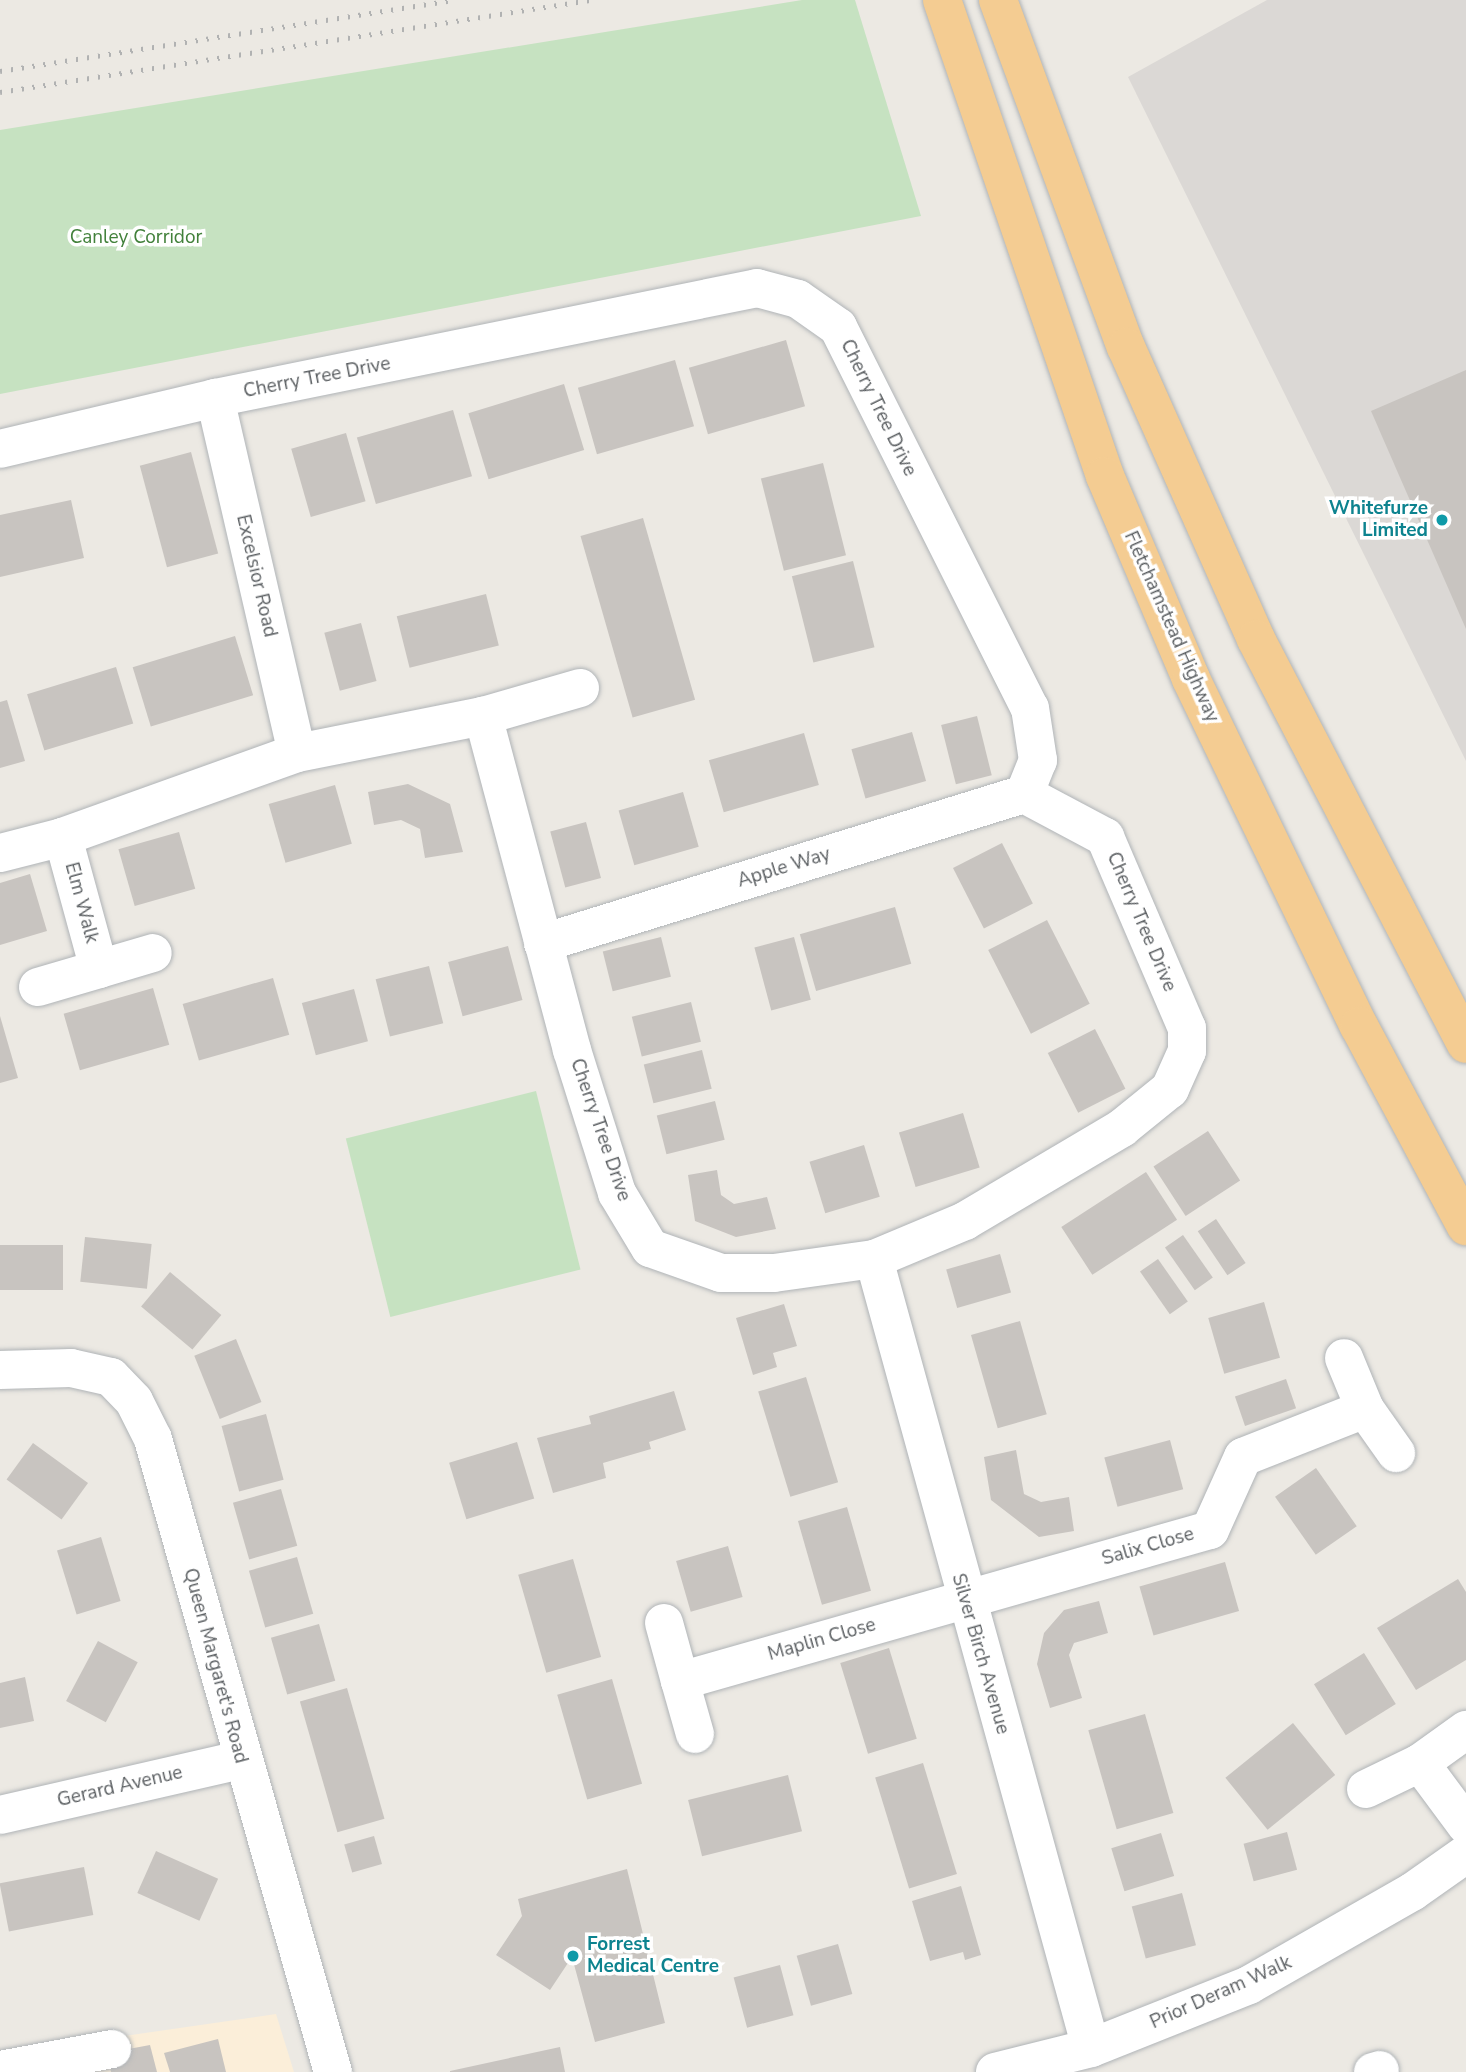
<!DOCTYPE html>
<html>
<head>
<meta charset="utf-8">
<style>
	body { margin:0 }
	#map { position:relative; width:1466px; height:2072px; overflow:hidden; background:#ece9e3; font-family:"Nunito Sans",sans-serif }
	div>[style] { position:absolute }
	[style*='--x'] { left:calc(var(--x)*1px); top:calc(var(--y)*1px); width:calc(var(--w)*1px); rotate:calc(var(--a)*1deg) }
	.commercial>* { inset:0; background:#fbeed9 }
	.industrial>* { inset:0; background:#dbd8d5 }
	.green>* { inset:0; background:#c6e2c1; transform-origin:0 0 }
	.building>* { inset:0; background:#c8c4c0; transform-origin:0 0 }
	.roads { filter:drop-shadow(0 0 2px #b0b4b7) drop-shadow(0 0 2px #b0b4b7) }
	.minor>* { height:38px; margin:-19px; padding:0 19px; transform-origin:19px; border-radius:19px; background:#fff }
	.highway>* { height:38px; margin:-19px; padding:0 19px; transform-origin:19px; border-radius:19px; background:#f4cc92 }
	.rail>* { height:5px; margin-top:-2.5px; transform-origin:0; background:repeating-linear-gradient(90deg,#b1b2b2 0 2px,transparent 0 11px) }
	.dots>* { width:19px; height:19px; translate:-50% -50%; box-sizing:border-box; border:4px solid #fff; border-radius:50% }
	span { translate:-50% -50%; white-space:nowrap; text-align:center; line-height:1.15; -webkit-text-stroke:7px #fff; paint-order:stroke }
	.park-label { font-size:19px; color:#42813b }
	.street-label { font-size:19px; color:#5b5f62 }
	.culture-label { font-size:19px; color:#0d838f; font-weight:700 }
	.right { translate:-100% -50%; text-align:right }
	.left { translate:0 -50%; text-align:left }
</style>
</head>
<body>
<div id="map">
	<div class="commercial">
		<i style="clip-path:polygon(276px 2014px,294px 2072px,0 2072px,0 2054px)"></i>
	</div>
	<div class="industrial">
		<i style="clip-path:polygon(1267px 0,1466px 0,1466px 761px,1128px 77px)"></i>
	</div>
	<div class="green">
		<i style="clip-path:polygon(802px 0,855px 0,921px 216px,0 394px,0 130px)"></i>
		<i style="left:536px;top:1091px;width:184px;height:196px;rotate:76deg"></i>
	</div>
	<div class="building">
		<i style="left:786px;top:340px;width:69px;height:101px;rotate:74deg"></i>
		<i style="left:675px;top:360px;width:69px;height:101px;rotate:74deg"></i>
		<i style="clip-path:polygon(1466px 370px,1466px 629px,1371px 411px)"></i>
		<i style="left:564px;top:384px;width:69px;height:100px;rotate:73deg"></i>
		<i style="left:453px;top:410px;width:69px;height:100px;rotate:74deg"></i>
		<i style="left:346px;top:433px;width:71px;height:57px;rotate:74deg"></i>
		<i style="left:191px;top:452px;width:105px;height:53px;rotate:75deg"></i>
		<i style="left:823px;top:463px;width:95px;height:64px;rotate:76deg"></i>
		<i style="clip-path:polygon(71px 500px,84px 558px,0 577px,0 515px)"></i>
		<i style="left:643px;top:518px;width:189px;height:65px;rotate:74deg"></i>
		<i style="left:853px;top:561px;width:89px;height:63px;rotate:76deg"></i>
		<i style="left:486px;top:594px;width:53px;height:92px;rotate:76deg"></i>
		<i style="left:361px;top:623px;width:60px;height:38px;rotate:75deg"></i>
		<i style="left:235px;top:636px;width:62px;height:107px;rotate:73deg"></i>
		<i style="left:116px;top:667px;width:59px;height:93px;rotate:73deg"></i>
		<i style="clip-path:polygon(7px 700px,25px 761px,0 768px,0 702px)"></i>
		<i style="left:977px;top:716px;width:61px;height:37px;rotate:76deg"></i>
		<i style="left:912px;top:732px;width:51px;height:63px;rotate:74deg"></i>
		<i style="left:804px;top:733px;width:54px;height:99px;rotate:74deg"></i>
		<i style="clip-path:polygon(408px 784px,450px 804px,463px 852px,425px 858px,420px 829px,401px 820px,374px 825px,368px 792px)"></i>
		<i style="left:335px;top:785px;width:61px;height:69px;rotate:74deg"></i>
		<i style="left:683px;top:792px;width:57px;height:67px;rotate:74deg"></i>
		<i style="left:586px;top:822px;width:58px;height:37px;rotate:75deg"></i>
		<i style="left:179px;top:832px;width:59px;height:63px;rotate:74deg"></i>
		<i style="left:1002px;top:843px;width:68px;height:55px;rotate:63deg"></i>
		<i style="clip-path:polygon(30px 874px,47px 931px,0 945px,0 883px)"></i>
		<i style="left:895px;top:907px;width:59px;height:99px;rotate:74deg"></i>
		<i style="left:1047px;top:920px;width:94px;height:66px;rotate:63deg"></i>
		<i style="left:661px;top:937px;width:41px;height:60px;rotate:76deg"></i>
		<i style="left:794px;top:937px;width:65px;height:41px;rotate:75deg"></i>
		<i style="left:508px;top:946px;width:56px;height:62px;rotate:75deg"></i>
		<i style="left:429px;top:966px;width:59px;height:55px;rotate:76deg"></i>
		<i style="left:273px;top:978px;width:59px;height:94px;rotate:74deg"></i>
		<i style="left:153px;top:988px;width:59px;height:93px;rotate:74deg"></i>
		<i style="left:354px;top:989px;width:54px;height:54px;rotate:75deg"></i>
		<i style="left:691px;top:1002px;width:41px;height:61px;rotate:76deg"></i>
		<i style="clip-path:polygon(0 1016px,18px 1078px,0 1083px)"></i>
		<i style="left:1095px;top:1029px;width:67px;height:53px;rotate:63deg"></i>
		<i style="left:702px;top:1050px;width:40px;height:60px;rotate:76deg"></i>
		<i style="left:715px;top:1101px;width:40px;height:60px;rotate:76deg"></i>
		<i style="left:963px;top:1113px;width:57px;height:67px;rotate:73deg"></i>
		<i style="left:1208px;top:1131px;width:59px;height:65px;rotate:57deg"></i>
		<i style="left:864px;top:1145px;width:54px;height:57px;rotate:73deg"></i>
		<i style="clip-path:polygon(717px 1170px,721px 1195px,734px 1204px,767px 1197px,776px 1229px,736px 1237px,695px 1221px,688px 1175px)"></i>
		<i style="left:1146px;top:1172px;width:57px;height:101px;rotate:57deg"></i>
		<i style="left:1216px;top:1219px;width:53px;height:22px;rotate:56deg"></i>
		<i style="left:1183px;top:1235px;width:52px;height:22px;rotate:55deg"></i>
		<i style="left:85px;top:1237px;width:67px;height:45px;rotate:6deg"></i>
		<i style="left:63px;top:1245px;width:45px;height:63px;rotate:90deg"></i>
		<i style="left:1000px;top:1254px;width:40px;height:56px;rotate:74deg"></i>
		<i style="left:1158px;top:1259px;width:52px;height:22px;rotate:55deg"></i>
		<i style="left:170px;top:1272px;width:67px;height:45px;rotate:40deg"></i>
		<i style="left:1264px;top:1302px;width:58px;height:58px;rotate:74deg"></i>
		<i style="clip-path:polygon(784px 1304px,797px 1346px,773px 1353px,777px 1367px,753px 1375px,736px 1318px)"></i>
		<i style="left:1020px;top:1321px;width:97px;height:51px;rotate:74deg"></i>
		<i style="left:236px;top:1339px;width:68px;height:45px;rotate:68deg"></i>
		<i style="left:806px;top:1377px;width:110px;height:50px;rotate:73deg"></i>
		<i style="left:1286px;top:1379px;width:31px;height:54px;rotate:71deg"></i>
		<i style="clip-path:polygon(674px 1391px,686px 1430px,649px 1442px,651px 1449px,603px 1463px,606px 1478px,553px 1493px,537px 1438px,591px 1424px,589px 1416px)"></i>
		<i style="left:266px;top:1414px;width:68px;height:46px;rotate:75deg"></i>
		<i style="left:1170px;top:1440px;width:51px;height:68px;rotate:75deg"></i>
		<i style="left:517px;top:1442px;width:59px;height:71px;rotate:73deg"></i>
		<i style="left:33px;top:1443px;width:68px;height:45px;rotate:36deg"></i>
		<i style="clip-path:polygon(1016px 1450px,1024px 1494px,1041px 1502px,1069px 1497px,1074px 1531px,1039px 1537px,991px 1500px,984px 1457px)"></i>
		<i style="left:1316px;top:1468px;width:71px;height:50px;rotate:55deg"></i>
		<i style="left:281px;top:1489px;width:59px;height:50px;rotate:74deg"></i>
		<i style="left:847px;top:1507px;width:87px;height:51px;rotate:74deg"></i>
		<i style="left:101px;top:1537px;width:67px;height:46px;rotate:73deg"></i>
		<i style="left:728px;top:1546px;width:53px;height:54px;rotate:74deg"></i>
		<i style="left:297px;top:1557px;width:59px;height:50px;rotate:74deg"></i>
		<i style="left:573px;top:1559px;width:102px;height:57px;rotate:74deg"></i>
		<i style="left:1225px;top:1562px;width:51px;height:89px;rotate:74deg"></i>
		<i style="clip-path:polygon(1458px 1579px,1466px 1592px,1466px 1660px,1416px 1690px,1377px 1628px)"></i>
		<i style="clip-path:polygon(1099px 1601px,1108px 1633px,1074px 1643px,1069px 1655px,1082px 1698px,1050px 1708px,1037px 1664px,1044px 1633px,1064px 1610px)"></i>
		<i style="left:319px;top:1624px;width:59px;height:50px;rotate:74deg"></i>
		<i style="left:98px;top:1641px;width:45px;height:68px;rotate:28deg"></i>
		<i style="left:889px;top:1648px;width:95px;height:51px;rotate:73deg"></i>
		<i style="left:1364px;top:1653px;width:60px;height:59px;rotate:58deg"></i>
		<i style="clip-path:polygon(25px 1677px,34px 1721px,0 1728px,0 1683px)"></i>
		<i style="left:612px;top:1679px;width:109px;height:57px;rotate:74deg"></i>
		<i style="left:347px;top:1688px;width:136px;height:49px;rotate:74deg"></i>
		<i style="left:1145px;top:1714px;width:103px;height:59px;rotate:74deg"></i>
		<i style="left:1293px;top:1723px;width:67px;height:87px;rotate:51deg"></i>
		<i style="left:923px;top:1763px;width:116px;height:50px;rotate:73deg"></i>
		<i style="left:788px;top:1775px;width:58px;height:103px;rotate:76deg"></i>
		<i style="left:1287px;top:1832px;width:39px;height:45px;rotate:75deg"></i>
		<i style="left:1161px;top:1833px;width:45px;height:52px;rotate:73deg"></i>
		<i style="left:374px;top:1836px;width:29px;height:31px;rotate:74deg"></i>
		<i style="left:156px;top:1851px;width:68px;height:46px;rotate:24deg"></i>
		<i style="left:84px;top:1867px;width:49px;height:86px;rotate:79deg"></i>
		<i style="clip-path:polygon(627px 1869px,665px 2023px,595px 2042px,572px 1957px,550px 1990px,496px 1955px,522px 1916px,518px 1899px)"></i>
		<i style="clip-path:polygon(961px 1886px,981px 1955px,965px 1960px,963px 1952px,930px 1961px,912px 1901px)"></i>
		<i style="left:1182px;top:1893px;width:54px;height:52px;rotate:75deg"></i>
		<i style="left:838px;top:1944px;width:52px;height:43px;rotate:74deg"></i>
		<i style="left:780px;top:1965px;width:52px;height:48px;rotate:75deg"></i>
		<i style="clip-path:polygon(218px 2039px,226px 2072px,170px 2072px,164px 2053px)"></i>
		<i style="clip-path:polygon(150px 2045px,157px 2072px,111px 2072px,107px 2053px)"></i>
		<i style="clip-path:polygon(560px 2047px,565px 2072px,450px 2072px,450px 2071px)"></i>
	</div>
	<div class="roads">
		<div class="minor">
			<i style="--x:215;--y:398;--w:364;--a:77"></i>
			<i style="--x:0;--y:449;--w:221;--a:-13.3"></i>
			<i style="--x:215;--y:398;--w:553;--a:-11.47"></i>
			<i style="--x:757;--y:288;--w:42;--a:15"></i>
			<i style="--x:798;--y:299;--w:49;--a:35"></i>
			<i style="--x:838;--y:327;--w:427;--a:63.3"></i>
			<i style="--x:1030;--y:708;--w:53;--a:81.3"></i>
			<i style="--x:1038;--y:760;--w:37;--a:112"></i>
			<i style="--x:1024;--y:794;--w:92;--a:28"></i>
			<i style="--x:1105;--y:837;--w:208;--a:66.8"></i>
			<i style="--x:1187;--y:1028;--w:23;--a:90"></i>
			<i style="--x:1187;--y:1051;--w:42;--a:114.1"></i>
			<i style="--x:1170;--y:1089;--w:62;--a:140.9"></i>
			<i style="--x:1122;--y:1128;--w:182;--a:149.4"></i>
			<i style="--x:965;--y:1221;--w:99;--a:157.3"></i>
			<i style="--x:874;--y:1259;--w:101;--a:172"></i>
			<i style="--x:774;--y:1273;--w:53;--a:180"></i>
			<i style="--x:721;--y:1273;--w:75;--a:-160.6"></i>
			<i style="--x:650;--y:1248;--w:64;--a:-121"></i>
			<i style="--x:617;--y:1193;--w:150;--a:-107.5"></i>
			<i style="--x:572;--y:1050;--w:346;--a:-104.9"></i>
			<i style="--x:483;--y:716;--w:190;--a:168.7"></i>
			<i style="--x:297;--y:753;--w:249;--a:160.3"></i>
			<i style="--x:63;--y:837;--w:65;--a:165.7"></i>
			<i style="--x:483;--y:716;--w:101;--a:-16.1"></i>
			<i style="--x:543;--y:943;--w:504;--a:-17.21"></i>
			<i style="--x:99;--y:969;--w:56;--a:-16.5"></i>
			<i style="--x:38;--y:987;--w:64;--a:-16.4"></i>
			<i style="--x:99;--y:969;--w:137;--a:-105.3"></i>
			<i style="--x:874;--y:1259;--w:818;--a:74.62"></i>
			<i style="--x:0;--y:1370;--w:71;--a:-1.6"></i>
			<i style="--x:71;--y:1368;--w:41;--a:12.7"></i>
			<i style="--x:111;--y:1377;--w:33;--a:46"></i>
			<i style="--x:134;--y:1401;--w:42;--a:63.4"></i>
			<i style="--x:153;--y:1439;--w:658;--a:74.13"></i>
			<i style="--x:1365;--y:1409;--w:54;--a:54.8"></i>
			<i style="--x:664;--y:1623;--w:60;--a:74.6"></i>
			<i style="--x:680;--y:1681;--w:551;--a:-15.9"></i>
			<i style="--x:1210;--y:1530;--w:80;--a:-65.7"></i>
			<i style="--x:1243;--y:1457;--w:131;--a:-21.5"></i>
			<i style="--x:1365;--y:1409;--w:55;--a:-112.4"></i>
			<i style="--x:680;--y:1681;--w:55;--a:74.2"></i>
			<i style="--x:1420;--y:1763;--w:77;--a:53.4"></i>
			<i style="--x:1366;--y:1789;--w:60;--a:-25.7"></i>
			<i style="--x:1420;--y:1763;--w:57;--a:-35.7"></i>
			<i style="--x:0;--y:1815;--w:247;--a:-12.9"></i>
			<i style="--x:0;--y:2070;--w:114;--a:-10.6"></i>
			<i style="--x:995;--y:2072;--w:99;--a:-14"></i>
			<i style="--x:1091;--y:2048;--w:170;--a:-21.7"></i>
			<i style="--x:1249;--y:1985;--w:188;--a:-29.7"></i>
			<i style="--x:1412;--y:1892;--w:66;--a:-35.1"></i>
			<i style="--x:1373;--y:2072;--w:7;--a:-16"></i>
		</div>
		<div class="highway">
			<i style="--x:942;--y:0;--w:503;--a:71.1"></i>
			<i style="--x:1105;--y:476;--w:220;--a:67"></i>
			<i style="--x:1191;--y:679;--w:386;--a:64.2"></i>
			<i style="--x:1359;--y:1026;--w:227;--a:61.9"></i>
			<i style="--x:998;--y:0;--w:370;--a:69.8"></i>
			<i style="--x:1126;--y:347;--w:320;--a:66"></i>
			<i style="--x:1256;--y:639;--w:456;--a:62.6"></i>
		</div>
	</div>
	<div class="rail">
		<i style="--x:0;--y:71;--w:459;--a:-8.9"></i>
		<i style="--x:0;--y:92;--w:597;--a:-8.86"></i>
	</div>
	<div class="dots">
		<i style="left:1442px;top:520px;background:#0f9aa8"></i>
		<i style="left:573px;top:1956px;background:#0f9aa8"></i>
	</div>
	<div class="park-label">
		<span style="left:136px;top:238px">Canley Corridor</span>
	</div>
	<div class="street-label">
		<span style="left:317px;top:378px;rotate:-11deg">Cherry Tree Drive</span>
		<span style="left:878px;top:408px;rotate:64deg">Cherry Tree Drive</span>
		<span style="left:256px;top:576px;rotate:77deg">Excelsior Road</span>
		<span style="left:1171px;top:627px;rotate:66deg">Fletchamstead Highway</span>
		<span style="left:784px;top:868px;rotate:-17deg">Apple Way</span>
		<span style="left:81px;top:903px;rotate:75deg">Elm Walk</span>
		<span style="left:1141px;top:922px;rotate:67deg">Cherry Tree Drive</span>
		<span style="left:600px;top:1130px;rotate:71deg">Cherry Tree Drive</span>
		<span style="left:1148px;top:1547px;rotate:-16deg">Salix Close</span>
		<span style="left:822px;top:1640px;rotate:-16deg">Maplin Close</span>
		<span style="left:980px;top:1654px;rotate:74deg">Silver Birch Avenue</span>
		<span style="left:215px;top:1666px;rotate:75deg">Queen Margaret's Road</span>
		<span style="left:120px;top:1787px;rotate:-13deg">Gerard Avenue</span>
		<span style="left:1221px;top:1993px;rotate:-24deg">Prior Deram Walk</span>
	</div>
	<div class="culture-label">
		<span class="right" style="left:1428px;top:520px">Whitefurze<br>Limited</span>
		<span class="left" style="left:587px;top:1956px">Forrest<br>Medical Centre</span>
	</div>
</div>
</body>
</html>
